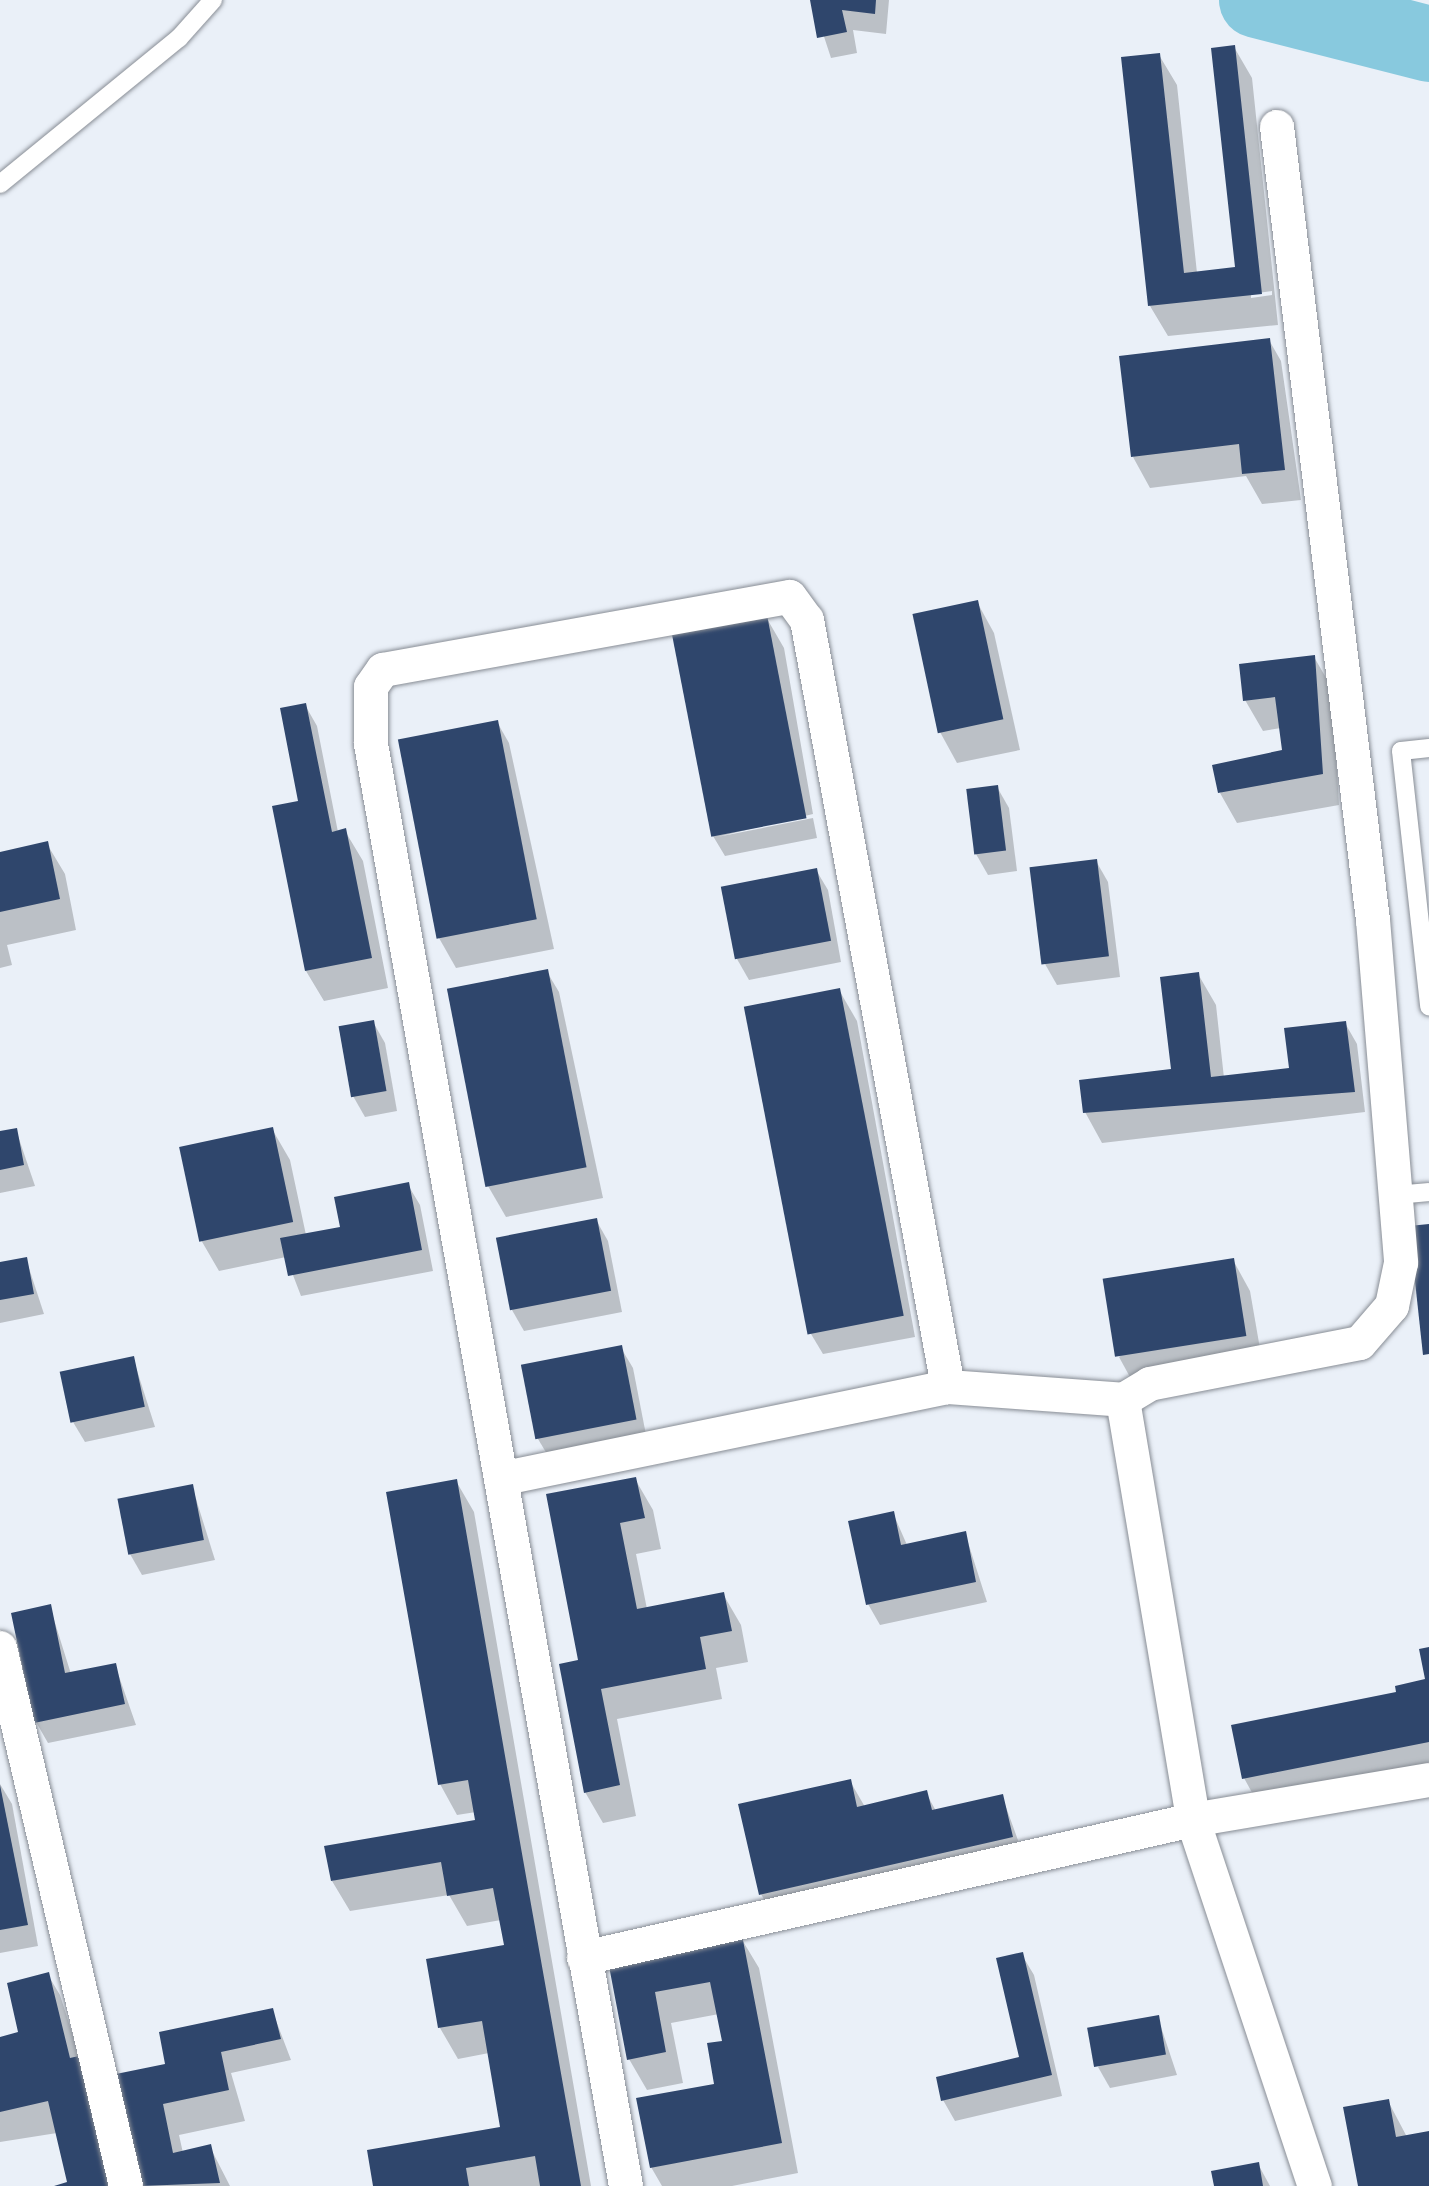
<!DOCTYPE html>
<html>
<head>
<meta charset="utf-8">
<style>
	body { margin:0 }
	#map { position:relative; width:1429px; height:2186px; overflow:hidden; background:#eaf0f8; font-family:Arial,sans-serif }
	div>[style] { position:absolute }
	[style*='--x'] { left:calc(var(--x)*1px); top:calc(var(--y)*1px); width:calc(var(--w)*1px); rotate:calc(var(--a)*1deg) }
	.shadow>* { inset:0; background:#0003 }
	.river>* { height:76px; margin:-38px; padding:0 38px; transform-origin:38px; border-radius:38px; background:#88c9de }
	.building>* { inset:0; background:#2f466c; transform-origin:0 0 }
	.roads { filter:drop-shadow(0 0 2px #888d95) drop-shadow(0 0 2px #888d95) }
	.lane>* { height:18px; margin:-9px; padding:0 9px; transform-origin:9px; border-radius:9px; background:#fff }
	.street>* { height:34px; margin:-17px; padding:0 17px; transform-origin:17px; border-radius:17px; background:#fff }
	span { translate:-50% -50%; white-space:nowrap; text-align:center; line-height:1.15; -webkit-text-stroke:8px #fff; paint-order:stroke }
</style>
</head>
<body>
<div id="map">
	<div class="shadow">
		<i style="clip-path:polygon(812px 0,889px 0,886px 34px,853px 30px,857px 53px,831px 58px)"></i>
		<i style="clip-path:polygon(evenodd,1234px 47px,1252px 78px,1278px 325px,1168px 336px,1150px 306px,1159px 55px,1177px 85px,1197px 273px,1237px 269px,1234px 47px,1272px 291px,1272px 295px,1251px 298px,1251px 294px,1272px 291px)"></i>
		<i style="clip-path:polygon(1269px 340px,1281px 361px,1301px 500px,1262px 504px,1246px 476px,1150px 488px,1133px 457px)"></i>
		<i style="clip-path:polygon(977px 602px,994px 633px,1020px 750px,957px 763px,940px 732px)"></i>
		<i style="clip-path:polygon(766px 617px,784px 648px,813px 814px,717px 837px,813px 818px,817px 838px,725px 856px,713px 836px)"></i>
		<i style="clip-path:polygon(1314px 657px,1332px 688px,1339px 805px,1237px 823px,1220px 793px,1284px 752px,1281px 728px,1263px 731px,1245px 700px)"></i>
		<i style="clip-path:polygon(305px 705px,317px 726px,338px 832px,345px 831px,363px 861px,388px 988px,324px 1001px,306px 971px)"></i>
		<i style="clip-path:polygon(497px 722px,509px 743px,554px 949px,456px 968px,439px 938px)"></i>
		<i style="clip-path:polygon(997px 787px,1009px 808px,1017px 871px,988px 875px,976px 854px)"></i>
		<i style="clip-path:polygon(47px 844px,65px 874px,76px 930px,7px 945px,12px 965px,0 968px,0 853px)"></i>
		<i style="clip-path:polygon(1096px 861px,1108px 882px,1120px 977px,1057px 985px,1045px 964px,1032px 869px)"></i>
		<i style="clip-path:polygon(816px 870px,828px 890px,841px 962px,749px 980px,737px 959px)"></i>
		<i style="clip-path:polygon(547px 972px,559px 992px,603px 1198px,506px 1217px,488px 1186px)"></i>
		<i style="clip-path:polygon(1198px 974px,1216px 1005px,1224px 1078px,1291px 1069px,1345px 1023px,1357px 1044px,1365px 1112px,1102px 1143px,1085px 1112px,1173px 1071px)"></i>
		<i style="clip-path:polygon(839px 990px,857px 1021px,915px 1337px,823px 1354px,811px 1334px,747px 1007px)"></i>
		<i style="clip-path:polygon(373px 1022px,385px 1043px,397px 1111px,365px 1117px,353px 1096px)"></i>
		<i style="clip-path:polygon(272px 1129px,290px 1160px,306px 1235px,342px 1229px,408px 1185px,420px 1205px,433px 1271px,301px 1296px,286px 1257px,219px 1271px,201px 1240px)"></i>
		<i style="clip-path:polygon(16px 1130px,35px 1186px,0 1193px,0 1133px)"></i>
		<i style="clip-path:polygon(596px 1220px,608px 1241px,622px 1312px,524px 1331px,512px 1310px)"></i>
		<i style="clip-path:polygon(26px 1259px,44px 1314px,0 1323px,0 1264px)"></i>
		<i style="clip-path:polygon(1233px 1260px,1250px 1291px,1263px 1366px,1136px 1388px,1119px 1357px)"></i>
		<i style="clip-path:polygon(621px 1348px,633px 1368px,647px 1440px,550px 1459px,538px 1439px,524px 1366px)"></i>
		<i style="clip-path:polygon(133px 1358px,155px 1427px,85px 1442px,73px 1422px)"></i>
		<i style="clip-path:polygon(635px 1479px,653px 1510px,661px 1549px,636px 1554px,647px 1609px,723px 1594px,741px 1625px,748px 1662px,716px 1668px,722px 1699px,617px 1719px,636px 1816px,603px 1823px,585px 1792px,580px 1662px,548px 1495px)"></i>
		<i style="clip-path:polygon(456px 1481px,474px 1512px,591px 2186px,375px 2186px,502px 2128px,489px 2053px,458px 2059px,440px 2028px,428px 1960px,506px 1947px,501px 1920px,467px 1926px,449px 1895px,350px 1911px,332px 1881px,477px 1822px,476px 1812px,457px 1815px,440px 1784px)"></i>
		<i style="clip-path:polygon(192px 1486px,215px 1560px,142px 1575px,130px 1554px)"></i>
		<i style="clip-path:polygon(893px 1513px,907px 1545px,965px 1533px,987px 1602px,880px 1625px,868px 1604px)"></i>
		<i style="clip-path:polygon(50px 1607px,71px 1674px,115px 1665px,136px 1725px,48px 1743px,36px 1722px)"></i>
		<i style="clip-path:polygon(1429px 1649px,1429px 1776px,1261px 1809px,1244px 1778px,1427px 1681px)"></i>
		<i style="clip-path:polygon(850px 1781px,865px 1807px,926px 1793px,936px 1811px,1002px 1796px,1024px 1857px,778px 1925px,761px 1894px)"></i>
		<i style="clip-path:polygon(0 1784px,12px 1804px,38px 1946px,0 1953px)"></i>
		<i style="clip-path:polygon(741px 1938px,759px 1968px,798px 2173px,732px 2186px,662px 2186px,651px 2167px,717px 2085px,724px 2042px,719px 2014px,671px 2023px,683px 2083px,647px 2090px,629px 2059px,611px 1962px)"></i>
		<i style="clip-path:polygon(1022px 1955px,1034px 1975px,1062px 2096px,955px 2121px,943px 2100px,1022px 2059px)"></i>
		<i style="clip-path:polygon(48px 1975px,60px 1995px,121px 2186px,58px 2186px,69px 2183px,57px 2133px,0 2142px,0 2039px,21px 2034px)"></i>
		<i style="clip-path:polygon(272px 2010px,291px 2060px,231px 2073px,245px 2121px,179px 2135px,183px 2153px,210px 2147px,230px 2186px,142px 2186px,168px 2065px)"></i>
		<i style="clip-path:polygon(1158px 2018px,1177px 2075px,1110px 2088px,1098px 2067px)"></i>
		<i style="clip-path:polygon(1388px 2101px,1407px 2137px,1429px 2133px,1429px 2186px,1360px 2186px)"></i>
		<i style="clip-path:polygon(1258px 2164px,1270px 2186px,1216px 2186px)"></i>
	</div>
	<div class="river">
		<i style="--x:1257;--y:0;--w:178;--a:14.3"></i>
	</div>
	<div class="building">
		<i style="clip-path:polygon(810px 0,876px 0,875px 14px,842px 10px,847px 32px,817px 38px)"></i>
		<i style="clip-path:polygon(1235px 45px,1262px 294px,1148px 306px,1121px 57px,1160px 53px,1184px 273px,1235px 267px,1211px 48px)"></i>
		<i style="clip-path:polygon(1270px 338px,1285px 470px,1242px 474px,1239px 444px,1131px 457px,1119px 356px)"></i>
		<i style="left:978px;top:600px;width:122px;height:67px;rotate:78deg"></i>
		<i style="left:767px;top:615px;width:207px;height:97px;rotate:79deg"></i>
		<i style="clip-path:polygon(1315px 655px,1323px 774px,1218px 793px,1212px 765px,1282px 750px,1275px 697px,1243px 701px,1239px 664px)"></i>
		<i style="clip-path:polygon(306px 703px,332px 832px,346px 828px,372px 958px,305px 971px,272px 806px,298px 801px,280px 708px)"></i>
		<i style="left:498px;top:720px;width:203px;height:102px;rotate:79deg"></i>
		<i style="left:998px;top:785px;width:66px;height:32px;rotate:83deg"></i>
		<i style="clip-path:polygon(48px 841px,60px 899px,0 912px,0 852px)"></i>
		<i style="left:1097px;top:859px;width:98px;height:68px;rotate:83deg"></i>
		<i style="left:817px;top:868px;width:74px;height:98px;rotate:79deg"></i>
		<i style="left:548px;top:969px;width:202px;height:103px;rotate:79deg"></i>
		<i style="clip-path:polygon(1199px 972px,1211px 1077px,1289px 1068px,1284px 1028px,1346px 1021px,1355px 1092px,1083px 1113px,1079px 1080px,1171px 1069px,1160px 977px)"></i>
		<i style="left:840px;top:988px;width:334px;height:98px;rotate:79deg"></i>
		<i style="left:374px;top:1020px;width:72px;height:36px;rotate:80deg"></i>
		<i style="left:273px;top:1127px;width:97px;height:96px;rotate:78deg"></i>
		<i style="clip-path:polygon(17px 1128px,24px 1165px,0 1170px,0 1131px)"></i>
		<i style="clip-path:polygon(409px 1182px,422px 1250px,288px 1276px,280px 1238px,340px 1227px,334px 1197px)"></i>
		<i style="left:597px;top:1218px;width:74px;height:103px;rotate:79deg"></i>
		<i style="clip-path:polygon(1429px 1224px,1429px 1354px,1423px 1355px,1409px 1226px)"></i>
		<i style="clip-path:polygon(27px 1257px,34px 1294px,0 1300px,0 1262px)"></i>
		<i style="left:1234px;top:1258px;width:79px;height:133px;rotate:81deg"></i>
		<i style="left:622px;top:1345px;width:76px;height:103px;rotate:79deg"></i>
		<i style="left:134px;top:1356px;width:52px;height:76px;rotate:78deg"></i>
		<i style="clip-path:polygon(636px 1477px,645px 1518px,620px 1523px,637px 1609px,724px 1592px,732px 1631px,700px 1637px,706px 1669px,601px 1689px,620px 1785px,584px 1793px,559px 1664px,578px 1660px,546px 1494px)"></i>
		<i style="clip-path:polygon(457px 1479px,521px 1848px,581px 2186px,540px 2186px,535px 2156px,466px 2168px,469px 2186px,373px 2186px,367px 2150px,500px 2127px,482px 2021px,438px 2028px,426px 1959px,504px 1945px,493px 1888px,447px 1896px,441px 1862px,331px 1881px,324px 1846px,475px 1820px,468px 1780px,438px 1785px,386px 1492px)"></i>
		<i style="left:193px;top:1484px;width:57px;height:77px;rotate:79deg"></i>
		<i style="clip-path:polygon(894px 1511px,901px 1545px,966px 1531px,976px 1582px,866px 1605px,848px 1521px)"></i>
		<i style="clip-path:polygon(51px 1604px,65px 1673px,116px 1663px,125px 1704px,34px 1723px,11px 1613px)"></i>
		<i style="clip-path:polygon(1429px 1647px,1429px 1742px,1242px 1779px,1231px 1725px,1396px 1692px,1395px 1686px,1425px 1679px,1419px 1649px)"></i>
		<i style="clip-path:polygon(851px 1779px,857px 1807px,927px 1790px,932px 1810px,1003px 1794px,1013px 1837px,759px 1895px,738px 1804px)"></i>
		<i style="clip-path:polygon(0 1785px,28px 1925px,0 1930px)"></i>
		<i style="clip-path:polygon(742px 1935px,782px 2143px,650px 2168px,636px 2098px,714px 2084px,707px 2043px,722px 2041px,710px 1982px,655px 1992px,666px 2052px,627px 2060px,608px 1961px)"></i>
		<i style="clip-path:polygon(1023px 1952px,1052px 2075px,941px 2101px,936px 2077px,1019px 2057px,996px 1958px)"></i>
		<i style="clip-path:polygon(49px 1972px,70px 2058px,79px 2056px,110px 2186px,54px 2186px,67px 2182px,48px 2101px,0 2112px,0 2037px,18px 2032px,7px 1983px)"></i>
		<i style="clip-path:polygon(273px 2008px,281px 2039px,221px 2052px,229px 2090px,163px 2104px,173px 2153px,211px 2144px,220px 2183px,140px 2186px,116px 2074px,165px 2064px,159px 2032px)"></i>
		<i style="left:1159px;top:2015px;width:40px;height:73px;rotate:80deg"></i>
		<i style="clip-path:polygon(1389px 2099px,1396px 2137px,1429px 2131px,1429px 2186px,1358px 2186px,1343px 2107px)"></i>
		<i style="clip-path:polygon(1259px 2162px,1263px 2186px,1214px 2186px,1211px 2171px)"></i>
	</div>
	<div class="roads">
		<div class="lane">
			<i style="--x:0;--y:184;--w:231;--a:-39.2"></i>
			<i style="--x:179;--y:38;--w:51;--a:-48.2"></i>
			<i style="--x:1429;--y:748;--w:28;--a:174"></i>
			<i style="--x:1401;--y:751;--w:257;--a:83.7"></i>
			<i style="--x:1396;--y:1195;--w:33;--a:-5"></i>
		</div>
		<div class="street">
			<i style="--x:1277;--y:127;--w:799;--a:83.1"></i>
			<i style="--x:1373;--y:920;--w:344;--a:85.3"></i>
			<i style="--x:1401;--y:1263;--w:44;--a:101.8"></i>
			<i style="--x:1392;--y:1306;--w:49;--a:130.9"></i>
			<i style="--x:1360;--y:1343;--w:214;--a:169"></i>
			<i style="--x:1150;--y:1384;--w:31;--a:149"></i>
			<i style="--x:1123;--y:1400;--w:426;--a:80.5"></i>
			<i style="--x:1193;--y:1820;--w:386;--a:71.6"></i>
			<i style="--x:505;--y:1478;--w:452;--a:-11.6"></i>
			<i style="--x:948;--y:1387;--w:175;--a:4.2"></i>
			<i style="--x:0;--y:1648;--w:553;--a:76.82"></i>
			<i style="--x:584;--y:1958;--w:624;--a:-12.77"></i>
			<i style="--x:1193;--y:1820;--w:239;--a:-9.6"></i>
			<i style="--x:626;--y:2186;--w:1464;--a:-100.03"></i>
			<i style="--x:371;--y:744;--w:57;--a:-90"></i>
			<i style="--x:371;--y:687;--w:21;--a:-55"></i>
			<i style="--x:383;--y:670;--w:413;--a:-10.2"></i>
			<i style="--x:790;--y:597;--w:29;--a:54"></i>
			<i style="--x:807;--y:620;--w:780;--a:79.58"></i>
		</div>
	</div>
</div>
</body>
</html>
